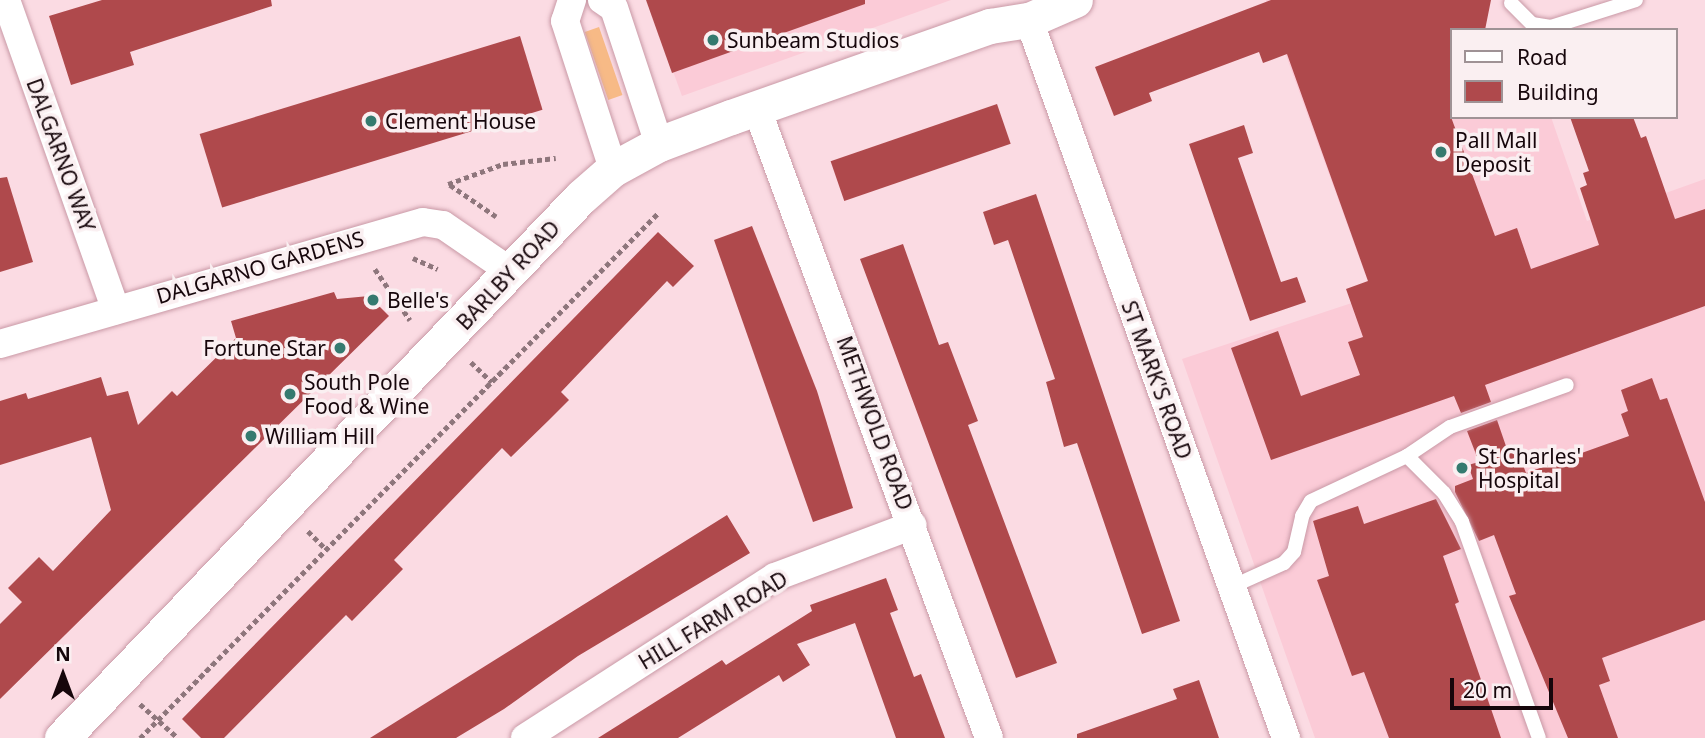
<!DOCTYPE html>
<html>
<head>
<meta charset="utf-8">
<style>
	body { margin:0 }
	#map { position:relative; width:1705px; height:738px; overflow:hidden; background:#fbdbe3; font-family:"Noto Sans",sans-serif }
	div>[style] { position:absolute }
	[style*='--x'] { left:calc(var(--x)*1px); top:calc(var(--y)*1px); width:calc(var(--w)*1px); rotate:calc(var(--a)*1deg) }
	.built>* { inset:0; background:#fbcbd7 }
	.green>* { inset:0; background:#f7ba86; transform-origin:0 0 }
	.building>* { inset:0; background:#af494c; transform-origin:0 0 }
	.path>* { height:4.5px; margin-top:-2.25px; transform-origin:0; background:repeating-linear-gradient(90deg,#8e767c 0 5px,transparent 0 8.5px) }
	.roads { filter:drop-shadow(0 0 2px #c999a6) drop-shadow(0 0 2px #c999a6) }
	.service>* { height:14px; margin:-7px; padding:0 7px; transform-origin:7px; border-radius:7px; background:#fff }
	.minor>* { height:28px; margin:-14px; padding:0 14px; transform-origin:14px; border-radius:14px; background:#fff }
	.tertiary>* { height:35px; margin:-17.5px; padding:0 17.5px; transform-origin:17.5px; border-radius:17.5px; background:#fff }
	.dots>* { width:19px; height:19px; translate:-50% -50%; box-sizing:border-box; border:4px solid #faeff1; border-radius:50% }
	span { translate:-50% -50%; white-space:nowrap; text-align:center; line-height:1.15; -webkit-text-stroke:7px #faeff1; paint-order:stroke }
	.poi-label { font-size:21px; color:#16060b }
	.left { translate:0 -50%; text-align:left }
	.right { translate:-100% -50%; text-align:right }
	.street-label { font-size:21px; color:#16060b }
	.legend { position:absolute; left:1450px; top:28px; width:228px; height:91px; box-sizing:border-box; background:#faeff1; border:2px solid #9f9295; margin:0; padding:9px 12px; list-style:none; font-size:21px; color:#16060b }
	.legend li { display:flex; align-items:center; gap:14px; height:35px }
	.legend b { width:35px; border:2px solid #9f9295 }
	.north { position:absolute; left:28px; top:640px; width:70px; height:70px; -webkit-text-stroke:5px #faeff1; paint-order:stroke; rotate:0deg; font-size:19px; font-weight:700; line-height:28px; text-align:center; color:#16060b }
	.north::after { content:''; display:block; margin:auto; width:24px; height:32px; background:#16060b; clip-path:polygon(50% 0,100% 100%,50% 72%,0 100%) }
	.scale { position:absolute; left:1450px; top:678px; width:103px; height:32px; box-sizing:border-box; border:4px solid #16060b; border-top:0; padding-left:9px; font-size:21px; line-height:24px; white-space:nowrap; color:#16060b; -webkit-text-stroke:5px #faeff1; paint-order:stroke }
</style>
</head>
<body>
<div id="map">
	<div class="built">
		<i style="clip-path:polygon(647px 0,951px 0,682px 96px)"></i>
		<i style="clip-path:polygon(1266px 0,1432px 0,1451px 54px,1451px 117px,1551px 117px,1587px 221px,1705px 179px,1705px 738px,1315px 738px,1182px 359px,1373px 296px)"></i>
	</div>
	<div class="green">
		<i style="left:599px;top:27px;width:72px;height:15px;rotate:71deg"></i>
	</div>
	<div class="building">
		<i style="clip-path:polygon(102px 0,271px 0,272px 6px,130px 52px,134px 65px,71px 85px,49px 16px)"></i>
		<i style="clip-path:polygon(646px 0,865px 0,865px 4px,672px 73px)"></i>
		<i style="clip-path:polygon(1271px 0,1491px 0,1485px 30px,1451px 30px,1451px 117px,1495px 236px,1517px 228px,1531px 269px,1599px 245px,1580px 188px,1587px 185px,1583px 173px,1589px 171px,1570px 117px,1633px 117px,1641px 138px,1646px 136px,1675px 219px,1705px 209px,1705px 306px,1485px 385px,1491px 402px,1461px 413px,1454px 396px,1271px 460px,1231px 348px,1278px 331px,1301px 396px,1360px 375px,1348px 342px,1363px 337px,1346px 289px,1368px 281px,1287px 54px,1263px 63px,1259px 52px,1149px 93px,1152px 101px,1114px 116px,1095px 67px)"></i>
		<i style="left:520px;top:36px;width:77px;height:335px;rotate:73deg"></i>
		<i style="left:997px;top:104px;width:42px;height:176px;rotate:71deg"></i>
		<i style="clip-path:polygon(1244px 125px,1253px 153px,1238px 158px,1281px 282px,1297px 277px,1306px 302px,1250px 321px,1189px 144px)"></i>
		<i style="clip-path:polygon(7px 177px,33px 262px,0 272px,0 178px)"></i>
		<i style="clip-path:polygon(1036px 194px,1180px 621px,1142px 634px,1077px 443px,1064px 447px,1046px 382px,1055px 379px,1008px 240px,994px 245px,983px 212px)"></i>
		<i style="clip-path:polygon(752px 226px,817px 391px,853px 508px,813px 522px,714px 240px)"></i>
		<i style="clip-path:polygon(658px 232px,694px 266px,673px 287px,667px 281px,561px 392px,569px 400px,549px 420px,511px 457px,502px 448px,394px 560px,403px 569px,352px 621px,346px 615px,224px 738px,201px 738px,182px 719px)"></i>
		<i style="clip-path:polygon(903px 244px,939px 345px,948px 342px,978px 421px,968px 425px,1057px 663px,1016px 678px,860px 259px)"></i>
		<i style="clip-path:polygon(334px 292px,337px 299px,369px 296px,389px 316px,0 699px,0 624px,22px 602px,8px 588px,39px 557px,53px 571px,111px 510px,91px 437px,0 465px,0 401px,26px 393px,28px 399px,101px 377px,107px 396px,128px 391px,138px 425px,172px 391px,177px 396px,236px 338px,231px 321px)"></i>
		<i style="clip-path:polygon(1652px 378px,1660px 400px,1667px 398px,1705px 502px,1705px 620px,1602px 658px,1610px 681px,1599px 685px,1618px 738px,1568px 738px,1509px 596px,1516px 594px,1494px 535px,1479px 541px,1455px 492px,1455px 486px,1473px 479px,1468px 465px,1479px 462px,1467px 431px,1497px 420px,1508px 452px,1517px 449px,1526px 473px,1629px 436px,1621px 414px,1628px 411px,1621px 390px)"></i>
		<i style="clip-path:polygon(1436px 499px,1461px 549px,1443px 556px,1459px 602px,1455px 604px,1501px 738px,1389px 738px,1364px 672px,1352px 676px,1317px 580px,1329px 576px,1313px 521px,1358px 506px,1364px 524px)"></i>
		<i style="clip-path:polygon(727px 515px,750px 553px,578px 656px,504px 709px,456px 738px,370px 738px)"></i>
		<i style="clip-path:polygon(886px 578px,898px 610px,890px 613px,914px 677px,921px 674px,945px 738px,896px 738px,855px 623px,797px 644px,810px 665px,783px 682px,779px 675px,678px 738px,598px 738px,722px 660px,726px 665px,812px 611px,810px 605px)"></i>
		<i style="clip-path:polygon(1199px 680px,1219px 738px,1077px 738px,1077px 734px,1177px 699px,1173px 689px)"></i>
	</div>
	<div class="path">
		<i style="--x:496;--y:217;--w:58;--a:-145.5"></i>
		<i style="--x:448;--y:184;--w:59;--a:-20"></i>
		<i style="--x:503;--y:164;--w:53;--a:-6.5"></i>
		<i style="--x:413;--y:258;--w:27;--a:24"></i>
		<i style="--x:375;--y:269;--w:62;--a:55.5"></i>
		<i style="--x:471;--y:362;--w:29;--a:44"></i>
		<i style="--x:308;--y:531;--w:23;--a:45"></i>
		<i style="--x:140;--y:704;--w:51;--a:41.8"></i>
		<i style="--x:140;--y:738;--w:739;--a:-45.38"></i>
	</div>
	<div class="roads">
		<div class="service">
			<i style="--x:1511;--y:3;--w:30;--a:45"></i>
			<i style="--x:1532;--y:24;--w:19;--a:9"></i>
			<i style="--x:1551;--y:27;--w:89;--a:-17.6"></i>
			<i style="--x:1407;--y:456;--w:52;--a:-34"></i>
			<i style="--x:1450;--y:427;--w:124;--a:-19.7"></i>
			<i style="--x:1231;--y:587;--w:58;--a:-24.4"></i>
			<i style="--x:1284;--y:563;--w:15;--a:-48"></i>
			<i style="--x:1294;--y:552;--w:37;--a:-77"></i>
			<i style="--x:1302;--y:516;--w:17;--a:-59"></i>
			<i style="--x:1311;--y:501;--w:106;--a:-25.1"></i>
			<i style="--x:1407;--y:456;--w:52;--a:45"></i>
			<i style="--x:1444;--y:493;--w:34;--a:58"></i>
			<i style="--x:1462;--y:522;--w:229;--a:70.4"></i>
		</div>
		<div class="minor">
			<i style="--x:6;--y:0;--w:329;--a:70.5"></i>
			<i style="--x:572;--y:0;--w:22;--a:108"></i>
			<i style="--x:565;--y:21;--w:156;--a:72"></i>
			<i style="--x:602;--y:0;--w:14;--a:34"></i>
			<i style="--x:614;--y:8;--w:143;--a:71.7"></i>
			<i style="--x:1029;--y:20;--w:763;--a:70.31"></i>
			<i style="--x:757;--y:109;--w:670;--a:69.75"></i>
			<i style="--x:0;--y:344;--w:440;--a:-16.1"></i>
			<i style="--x:423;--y:222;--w:20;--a:9"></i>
			<i style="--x:443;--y:225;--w:81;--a:34.5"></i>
			<i style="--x:525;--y:738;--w:297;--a:-32.8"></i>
			<i style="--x:775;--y:577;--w:147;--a:-20.6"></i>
		</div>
		<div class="tertiary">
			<i style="--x:62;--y:738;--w:750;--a:-46.19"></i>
			<i style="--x:581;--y:197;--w:43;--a:-41.2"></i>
			<i style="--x:613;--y:169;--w:52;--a:-28.5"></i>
			<i style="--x:659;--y:144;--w:77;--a:-20.6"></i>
			<i style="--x:731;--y:117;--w:275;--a:-19.4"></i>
			<i style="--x:990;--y:26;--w:39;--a:-9"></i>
			<i style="--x:1029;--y:20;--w:50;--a:-23.5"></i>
		</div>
	</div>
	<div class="dots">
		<i style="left:713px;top:40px;background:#357a6f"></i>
		<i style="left:371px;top:121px;background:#357a6f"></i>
		<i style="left:1441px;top:152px;background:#357a6f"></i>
		<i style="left:373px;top:300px;background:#357a6f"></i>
		<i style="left:340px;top:348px;background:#357a6f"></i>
		<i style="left:290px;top:394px;background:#357a6f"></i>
		<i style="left:251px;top:436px;background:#357a6f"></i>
		<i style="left:1462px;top:468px;background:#357a6f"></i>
	</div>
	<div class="poi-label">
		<span class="left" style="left:727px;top:40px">Sunbeam Studios</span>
		<span class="left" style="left:385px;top:121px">Clement House</span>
		<span class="left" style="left:1455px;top:152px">Pall Mall<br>Deposit</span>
		<span class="left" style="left:387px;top:300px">Belle's</span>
		<span class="right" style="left:326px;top:348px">Fortune Star</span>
		<span class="left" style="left:304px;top:394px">South Pole<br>Food &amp; Wine</span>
		<span class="left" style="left:265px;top:436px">William Hill</span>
		<span class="left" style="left:1478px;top:468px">St Charles'<br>Hospital</span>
	</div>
	<div class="street-label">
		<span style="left:61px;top:155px;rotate:70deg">DALGARNO WAY</span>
		<span style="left:260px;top:267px;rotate:-16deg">DALGARNO GARDENS</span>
		<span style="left:508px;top:275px;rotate:-47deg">BARLBY ROAD</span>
		<span style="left:1157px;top:380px;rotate:70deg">ST MARK'S ROAD</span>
		<span style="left:875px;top:423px;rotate:70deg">METHWOLD ROAD</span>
		<span style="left:713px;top:620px;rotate:-31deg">HILL FARM ROAD</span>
	</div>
	<ul class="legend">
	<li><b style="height:9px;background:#fff"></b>Road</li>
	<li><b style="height:19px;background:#af494c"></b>Building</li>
	</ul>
	<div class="north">N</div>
	<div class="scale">20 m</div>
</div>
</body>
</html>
